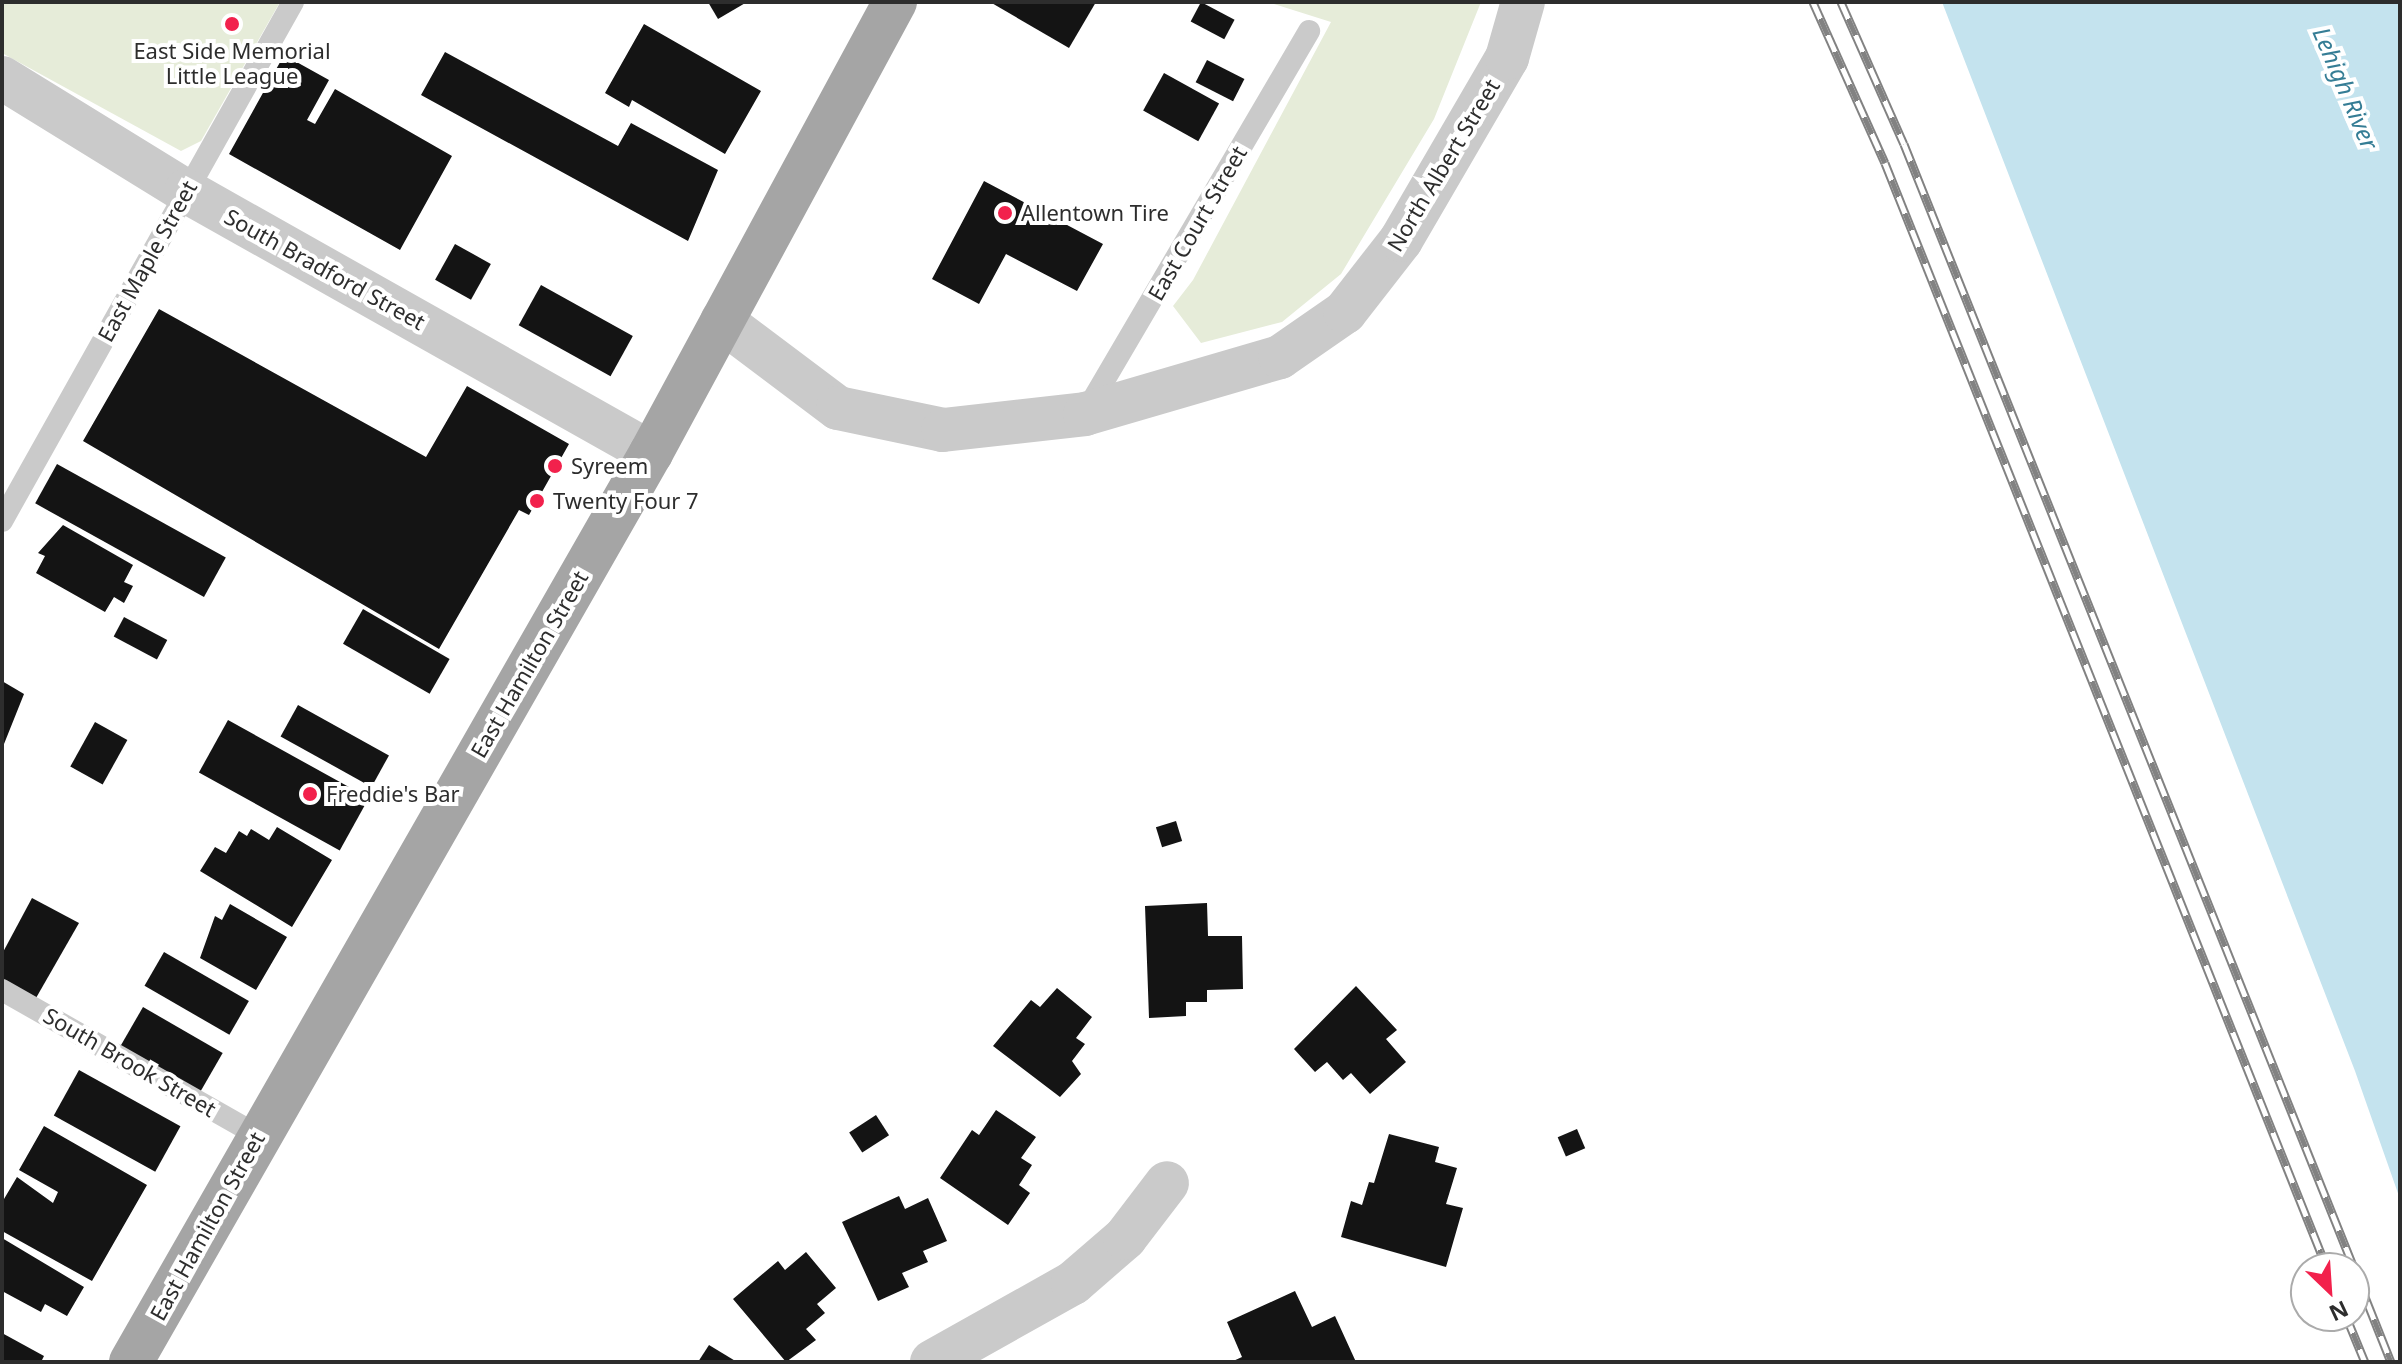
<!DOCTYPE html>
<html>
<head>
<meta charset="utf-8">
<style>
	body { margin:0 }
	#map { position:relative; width:2402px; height:1364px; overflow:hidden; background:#fff; font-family:"Noto Sans",sans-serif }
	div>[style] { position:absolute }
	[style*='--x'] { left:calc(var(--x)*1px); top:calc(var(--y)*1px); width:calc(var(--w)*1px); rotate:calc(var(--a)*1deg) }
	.green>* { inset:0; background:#e6ecd9 }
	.water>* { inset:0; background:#c4e3ee }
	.building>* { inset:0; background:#141414; transform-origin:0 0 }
	.lane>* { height:22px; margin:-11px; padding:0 11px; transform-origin:11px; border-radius:11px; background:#cacaca }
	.street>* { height:44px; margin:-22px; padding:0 22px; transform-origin:22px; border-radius:22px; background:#cacaca }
	.primary>* { height:44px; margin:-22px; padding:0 22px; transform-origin:22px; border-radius:22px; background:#a5a5a5 }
	.rail>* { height:9px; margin-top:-4.5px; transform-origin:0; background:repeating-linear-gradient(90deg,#fff 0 18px,#828282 0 36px); box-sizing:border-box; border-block:2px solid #828282 }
	.dots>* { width:22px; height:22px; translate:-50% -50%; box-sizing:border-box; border:4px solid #fff; border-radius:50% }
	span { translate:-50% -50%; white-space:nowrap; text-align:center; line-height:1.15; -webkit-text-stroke:8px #fff; paint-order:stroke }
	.poi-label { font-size:22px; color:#2d2d2d }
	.left { translate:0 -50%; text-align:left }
	.street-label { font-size:22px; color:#2d2d2d }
	.water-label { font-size:24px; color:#357d95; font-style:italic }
	.frame { position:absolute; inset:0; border:4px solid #2d2d2d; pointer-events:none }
	.north { position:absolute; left:2290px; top:1252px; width:80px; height:80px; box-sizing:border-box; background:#fff; border:2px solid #ababab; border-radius:50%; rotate:155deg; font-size:22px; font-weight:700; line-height:32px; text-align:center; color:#2d2d2d }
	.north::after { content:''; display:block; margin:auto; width:28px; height:36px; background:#f2214c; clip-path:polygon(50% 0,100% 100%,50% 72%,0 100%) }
</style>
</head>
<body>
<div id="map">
	<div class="green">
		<i style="clip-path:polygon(2px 2px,280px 2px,201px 141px,181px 151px,2px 53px)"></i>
		<i style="clip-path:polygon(1268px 2px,1481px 2px,1434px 119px,1341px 274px,1282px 322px,1201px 343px,1173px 306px,1193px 280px,1331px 22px)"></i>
	</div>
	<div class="water">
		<i style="clip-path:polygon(1942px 2px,2400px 2px,2400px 1199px,2355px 1071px)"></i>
	</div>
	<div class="building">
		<i style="clip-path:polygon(708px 2px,747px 2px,718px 19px)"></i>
		<i style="clip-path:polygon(990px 2px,1096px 2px,1069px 48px)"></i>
		<i style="left:1201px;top:2px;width:38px;height:22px;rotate:28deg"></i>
		<i style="clip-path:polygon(644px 24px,761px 91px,725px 154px,632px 100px,629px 107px,605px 93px)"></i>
		<i style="clip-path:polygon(445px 52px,618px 146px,631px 123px,718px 170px,688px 241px,421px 95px)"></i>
		<i style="clip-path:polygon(284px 55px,329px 80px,307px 120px,315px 124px,335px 89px,452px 156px,400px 250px,229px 154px)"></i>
		<i style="left:1207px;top:60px;width:42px;height:25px;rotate:27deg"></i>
		<i style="left:1164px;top:73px;width:63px;height:43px;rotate:29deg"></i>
		<i style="clip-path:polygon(984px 181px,1103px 244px,1077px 291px,1006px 254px,979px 304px,932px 279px)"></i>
		<i style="left:455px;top:244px;width:41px;height:41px;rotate:29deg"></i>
		<i style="left:541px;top:285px;width:105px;height:46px;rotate:29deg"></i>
		<i style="clip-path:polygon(159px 309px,426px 457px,467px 386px,569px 444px,529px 515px,519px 510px,439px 649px,83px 441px)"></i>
		<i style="left:57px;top:464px;width:193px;height:45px;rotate:29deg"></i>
		<i style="clip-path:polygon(63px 525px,133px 565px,124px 582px,133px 586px,124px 603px,114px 597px,105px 612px,36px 573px,45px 556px,38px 553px)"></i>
		<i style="left:363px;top:609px;width:100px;height:40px;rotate:30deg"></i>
		<i style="left:124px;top:617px;width:49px;height:22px;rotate:28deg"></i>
		<i style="clip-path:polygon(2px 681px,24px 694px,2px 749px)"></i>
		<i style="left:298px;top:705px;width:104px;height:36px;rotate:29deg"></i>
		<i style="left:228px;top:720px;width:161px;height:60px;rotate:29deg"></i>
		<i style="left:95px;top:722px;width:37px;height:51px;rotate:29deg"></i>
		<i style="left:1176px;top:821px;width:21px;height:21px;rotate:73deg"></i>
		<i style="clip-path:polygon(277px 827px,332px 860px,292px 927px,200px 871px,215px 847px,226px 853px,239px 831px,247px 836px,251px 829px,269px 840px)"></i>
		<i style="clip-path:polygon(32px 898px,79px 923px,36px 998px,2px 980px,2px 954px)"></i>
		<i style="clip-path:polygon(1207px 903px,1208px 936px,1242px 936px,1243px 989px,1207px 990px,1207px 1002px,1186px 1002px,1186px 1016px,1149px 1018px,1145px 906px)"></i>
		<i style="clip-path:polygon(230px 904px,287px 937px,256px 990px,200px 958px,215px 916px,222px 920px)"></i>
		<i style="left:164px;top:952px;width:98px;height:39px;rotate:30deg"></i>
		<i style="clip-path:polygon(1356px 986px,1397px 1030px,1386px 1039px,1406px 1062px,1370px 1094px,1351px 1073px,1343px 1080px,1327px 1062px,1315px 1072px,1294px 1049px)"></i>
		<i style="clip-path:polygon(1057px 988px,1092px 1017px,1076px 1038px,1085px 1044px,1072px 1061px,1081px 1074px,1060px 1097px,993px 1046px,1031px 1000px,1040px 1007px)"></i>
		<i style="left:143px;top:1007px;width:92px;height:45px;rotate:30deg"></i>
		<i style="left:79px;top:1070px;width:116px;height:52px;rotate:29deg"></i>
		<i style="clip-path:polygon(996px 1110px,1036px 1137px,1021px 1158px,1032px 1165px,1019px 1185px,1030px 1193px,1008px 1225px,940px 1178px,972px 1130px,979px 1135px)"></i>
		<i style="left:876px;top:1115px;width:24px;height:32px;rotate:57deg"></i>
		<i style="clip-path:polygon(44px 1126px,147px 1185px,92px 1281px,2px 1231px,4px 1199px,17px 1177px,53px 1203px,58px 1192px,19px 1170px)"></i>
		<i style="left:1577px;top:1129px;width:21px;height:21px;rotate:67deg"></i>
		<i style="clip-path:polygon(1389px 1134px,1439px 1147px,1435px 1162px,1457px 1168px,1446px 1204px,1463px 1208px,1446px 1267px,1341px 1237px,1351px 1201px,1362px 1205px,1369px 1182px,1374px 1183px)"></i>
		<i style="clip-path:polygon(899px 1196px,905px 1209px,928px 1198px,947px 1241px,923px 1251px,928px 1262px,902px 1273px,909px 1287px,878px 1301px,842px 1222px)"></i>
		<i style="clip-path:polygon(2px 1238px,84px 1287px,67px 1316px,45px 1304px,41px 1312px,2px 1291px)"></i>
		<i style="clip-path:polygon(806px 1252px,836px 1288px,817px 1304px,825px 1313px,806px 1329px,816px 1340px,786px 1362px,733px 1299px,778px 1261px,785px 1270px)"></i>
		<i style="clip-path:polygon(1295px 1291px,1312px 1327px,1335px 1316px,1356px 1362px,1231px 1362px,1242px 1357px,1227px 1322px)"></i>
		<i style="clip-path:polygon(2px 1333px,44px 1356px,41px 1362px,2px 1362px)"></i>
		<i style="clip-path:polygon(709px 1345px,737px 1362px,698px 1362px)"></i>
	</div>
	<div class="lane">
		<i style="--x:1085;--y:413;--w:443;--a:-59.6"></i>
		<i style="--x:2;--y:521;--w:595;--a:-60.72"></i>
		<i style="--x:2;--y:990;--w:293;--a:29.6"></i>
	</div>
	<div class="street">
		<i style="--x:2;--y:78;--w:216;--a:31.6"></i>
		<i style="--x:186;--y:191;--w:534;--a:29.4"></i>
		<i style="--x:722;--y:321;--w:145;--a:36.9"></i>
		<i style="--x:838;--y:408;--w:107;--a:11.8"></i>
		<i style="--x:943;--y:430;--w:143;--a:-6.4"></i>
		<i style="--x:1085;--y:414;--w:203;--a:-16.3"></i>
		<i style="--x:1280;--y:357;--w:79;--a:-34.7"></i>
		<i style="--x:1345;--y:312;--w:91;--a:-52.1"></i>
		<i style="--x:1401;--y:240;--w:211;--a:-59.8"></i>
		<i style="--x:1507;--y:58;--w:58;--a:-74.1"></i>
		<i style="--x:932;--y:1362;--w:162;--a:-29.3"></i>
		<i style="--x:1073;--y:1283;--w:69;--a:-40.9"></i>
		<i style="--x:1125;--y:1238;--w:69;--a:-52.6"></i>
	</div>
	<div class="primary">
		<i style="--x:131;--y:1362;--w:1047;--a:-60.23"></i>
		<i style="--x:651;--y:453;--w:513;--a:-61.59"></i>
	</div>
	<div class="rail">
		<i style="--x:1813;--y:2;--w:176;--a:65.9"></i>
		<i style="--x:1885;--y:163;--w:1190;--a:68.2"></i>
		<i style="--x:1841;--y:2;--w:155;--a:66.1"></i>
		<i style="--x:1904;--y:144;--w:1211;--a:68.18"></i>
		<i style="--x:2354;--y:1269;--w:100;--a:68.3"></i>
		<i style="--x:2346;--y:1316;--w:50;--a:67.6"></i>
	</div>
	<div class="dots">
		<i style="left:232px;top:24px;background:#f2214c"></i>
		<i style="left:1005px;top:213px;background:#f2214c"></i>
		<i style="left:555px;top:466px;background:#f2214c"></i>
		<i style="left:537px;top:501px;background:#f2214c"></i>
		<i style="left:310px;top:794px;background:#f2214c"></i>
	</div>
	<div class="poi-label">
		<span style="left:232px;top:63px">East Side Memorial<br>Little League</span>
		<span class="left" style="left:1021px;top:213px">Allentown Tire</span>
		<span class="left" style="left:571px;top:466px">Syreem</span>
		<span class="left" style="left:553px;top:501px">Twenty Four 7</span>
		<span class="left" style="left:326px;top:794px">Freddie's Bar</span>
	</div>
	<div class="street-label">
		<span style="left:1443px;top:165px;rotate:-59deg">North Albert Street</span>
		<span style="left:1197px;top:223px;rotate:-60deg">East Court Street</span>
		<span style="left:147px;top:261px;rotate:-61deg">East Maple Street</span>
		<span style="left:325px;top:269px;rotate:29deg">South Bradford Street</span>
		<span style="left:529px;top:664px;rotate:-60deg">East Hamilton Street</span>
		<span style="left:130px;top:1062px;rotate:30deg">South Brook Street</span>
		<span style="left:207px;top:1226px;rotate:-61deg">East Hamilton Street</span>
	</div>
	<div class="water-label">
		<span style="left:2346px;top:88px;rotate:67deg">Lehigh River</span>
	</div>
	<div class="frame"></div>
	<div class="north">N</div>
</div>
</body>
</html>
